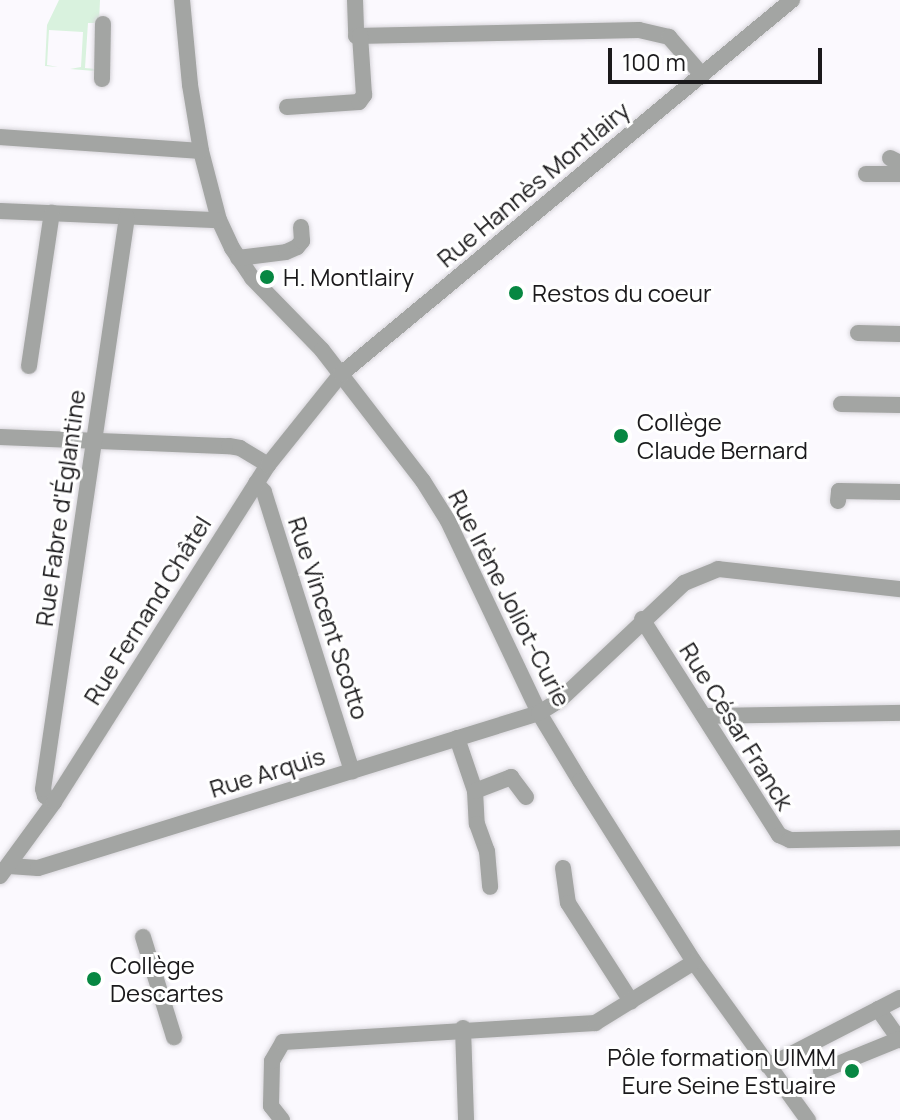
<!DOCTYPE html>
<html>
<head>
<meta charset="utf-8">
<style>
	body { margin:0 }
	#map { position:relative; width:900px; height:1120px; overflow:hidden; background:#fbf9fe; font-family:Manrope,sans-serif }
	div>[style] { position:absolute }
	[style*='--x'] { left:calc(var(--x)*1px); top:calc(var(--y)*1px); width:calc(var(--w)*1px); rotate:calc(var(--a)*1deg) }
	.green>* { inset:0; background:#d9f2de }
	.roads { filter:drop-shadow(0 0 2px #d7d5da) drop-shadow(0 0 2px #d7d5da) }
	.minor>* { height:16px; margin:-8px; padding:0 8px; transform-origin:8px; border-radius:8px; background:#a3a5a3 }
	.dots>* { width:22px; height:22px; translate:-50% -50%; box-sizing:border-box; border:4px solid #fff; border-radius:50% }
	span { translate:-50% -50%; white-space:nowrap; text-align:center; line-height:1.15; -webkit-text-stroke:6px #fff; paint-order:stroke }
	.street-label { font-size:24px; color:#1b1a1c }
	.poi-label { font-size:24px; color:#1b1a1c }
	.left { translate:0 -50%; text-align:left }
	.right { translate:-100% -50%; text-align:right }
	.scale { position:absolute; left:608px; top:48px; width:214px; height:36px; box-sizing:border-box; border:4px solid #1b1a1c; border-top:0; padding-left:10px; font-size:24px; line-height:28px; white-space:nowrap; color:#1b1a1c; -webkit-text-stroke:6px #fff; paint-order:stroke }
</style>
</head>
<body>
<div id="map">
	<div class="green">
		<i style="clip-path:polygon(59px 0,100px 0,99px 23px,88px 23px,85px 68px,96px 69px,95px 71px,70px 69px,81px 67px,83px 32px,49px 30px,47px 65px,58px 67px,45px 66px,47px 25px)"></i>
	</div>
	<div class="roads">
		<div class="minor">
			<i style="--x:182;--y:0;--w:85;--a:84.6"></i>
			<i style="--x:190;--y:85;--w:67;--a:80.5"></i>
			<i style="--x:201;--y:151;--w:71;--a:75.4"></i>
			<i style="--x:219;--y:220;--w:31;--a:65"></i>
			<i style="--x:232;--y:248;--w:36;--a:56"></i>
			<i style="--x:252;--y:278;--w:100;--a:45.8"></i>
			<i style="--x:322;--y:350;--w:165;--a:52.4"></i>
			<i style="--x:423;--y:481;--w:47;--a:58"></i>
			<i style="--x:448;--y:521;--w:212;--a:64.6"></i>
			<i style="--x:539;--y:713;--w:79;--a:58.9"></i>
			<i style="--x:580;--y:781;--w:214;--a:57.8"></i>
			<i style="--x:694;--y:962;--w:195;--a:54.2"></i>
			<i style="--x:355;--y:0;--w:36;--a:88"></i>
			<i style="--x:356;--y:36;--w:283;--a:-1.2"></i>
			<i style="--x:639;--y:30;--w:31;--a:13"></i>
			<i style="--x:669;--y:37;--w:50;--a:49"></i>
			<i style="--x:102;--y:79;--w:55;--a:-89"></i>
			<i style="--x:287;--y:107;--w:72;--a:-4"></i>
			<i style="--x:359;--y:102;--w:9;--a:-54"></i>
			<i style="--x:364;--y:95;--w:60;--a:-93.8"></i>
			<i style="--x:0;--y:137;--w:201;--a:4"></i>
			<i style="--x:890;--y:158;--w:11;--a:27"></i>
			<i style="--x:866;--y:174;--w:34;--a:0"></i>
			<i style="--x:0;--y:211;--w:219;--a:2.4"></i>
			<i style="--x:238;--y:258;--w:48;--a:-7.1"></i>
			<i style="--x:286;--y:252;--w:12;--a:-24"></i>
			<i style="--x:297;--y:247;--w:8;--a:-50"></i>
			<i style="--x:302;--y:241;--w:14;--a:-94"></i>
			<i style="--x:858;--y:333;--w:42;--a:1.4"></i>
			<i style="--x:29;--y:366;--w:155;--a:-81.5"></i>
			<i style="--x:841;--y:404;--w:59;--a:1"></i>
			<i style="--x:0;--y:437;--w:229;--a:2.3"></i>
			<i style="--x:229;--y:446;--w:11;--a:10"></i>
			<i style="--x:240;--y:448;--w:33;--a:31"></i>
			<i style="--x:256;--y:483;--w:12;--a:48"></i>
			<i style="--x:264;--y:492;--w:293;--a:72.5"></i>
			<i style="--x:838;--y:501;--w:10;--a:-84"></i>
			<i style="--x:839;--y:491;--w:61;--a:0.9"></i>
			<i style="--x:642;--y:619;--w:256;--a:57.6"></i>
			<i style="--x:779;--y:835;--w:12;--a:24"></i>
			<i style="--x:790;--y:840;--w:110;--a:-1"></i>
			<i style="--x:704;--y:716;--w:196;--a:-0.9"></i>
			<i style="--x:457;--y:738;--w:56;--a:71.2"></i>
			<i style="--x:475;--y:791;--w:33;--a:87"></i>
			<i style="--x:477;--y:824;--w:29;--a:70"></i>
			<i style="--x:487;--y:851;--w:36;--a:85"></i>
			<i style="--x:475;--y:791;--w:39;--a:-21"></i>
			<i style="--x:511;--y:777;--w:25;--a:53"></i>
			<i style="--x:54;--y:802;--w:11;--a:-146"></i>
			<i style="--x:45;--y:796;--w:7;--a:-106"></i>
			<i style="--x:43;--y:789;--w:578;--a:-81.65"></i>
			<i style="--x:9;--y:866;--w:29;--a:4"></i>
			<i style="--x:38;--y:868;--w:524;--a:-17.19"></i>
			<i style="--x:539;--y:713;--w:26;--a:-32"></i>
			<i style="--x:561;--y:699;--w:169;--a:-43.3"></i>
			<i style="--x:684;--y:583;--w:37;--a:-22"></i>
			<i style="--x:718;--y:569;--w:183;--a:6.3"></i>
			<i style="--x:563;--y:868;--w:35;--a:82"></i>
			<i style="--x:568;--y:903;--w:117;--a:57.3"></i>
			<i style="--x:0;--y:876;--w:92;--a:-53.9"></i>
			<i style="--x:54;--y:802;--w:399;--a:-57.6"></i>
			<i style="--x:268;--y:465;--w:117;--a:-51.3"></i>
			<i style="--x:341;--y:374;--w:586;--a:-39.67"></i>
			<i style="--x:143;--y:937;--w:105;--a:72.8"></i>
			<i style="--x:878;--y:1009;--w:38;--a:55"></i>
			<i style="--x:463;--y:1028;--w:92;--a:88.1"></i>
			<i style="--x:768;--y:1066;--w:148;--a:-27.3"></i>
			<i style="--x:821;--y:1071;--w:85;--a:-22.1"></i>
			<i style="--x:282;--y:1120;--w:18;--a:-128"></i>
			<i style="--x:271;--y:1106;--w:45;--a:-88.7"></i>
			<i style="--x:272;--y:1061;--w:22;--a:-60"></i>
			<i style="--x:283;--y:1042;--w:313;--a:-3.5"></i>
			<i style="--x:595;--y:1023;--w:116;--a:-31.6"></i>
		</div>
	</div>
	<div class="dots">
		<i style="left:267px;top:277px;background:#078742"></i>
		<i style="left:516px;top:293px;background:#078742"></i>
		<i style="left:621px;top:436px;background:#078742"></i>
		<i style="left:94px;top:979px;background:#078742"></i>
		<i style="left:852px;top:1071px;background:#078742"></i>
	</div>
	<div class="street-label">
		<span style="left:533px;top:184px;rotate:-40deg">Rue Hannès Montlairy</span>
		<span style="left:60px;top:508px;rotate:-82deg">Rue Fabre d'Églantine</span>
		<span style="left:510px;top:598px;rotate:63deg">Rue Irène Joliot-Curie</span>
		<span style="left:147px;top:610px;rotate:-58deg">Rue Fernand Châtel</span>
		<span style="left:329px;top:618px;rotate:72deg">Rue Vincent Scotto</span>
		<span style="left:737px;top:726px;rotate:58deg">Rue César Franck</span>
		<span style="left:267px;top:772px;rotate:-17deg">Rue Arquis</span>
	</div>
	<div class="poi-label">
		<span class="left" style="left:283px;top:277px">H. Montlairy</span>
		<span class="left" style="left:532px;top:293px">Restos du coeur</span>
		<span class="left" style="left:637px;top:436px">Collège<br>Claude Bernard</span>
		<span class="left" style="left:110px;top:979px">Collège<br>Descartes</span>
		<span class="right" style="left:836px;top:1071px">Pôle formation UIMM<br>Eure Seine Estuaire</span>
	</div>
	<div class="scale">100 m</div>
</div>
</body>
</html>
